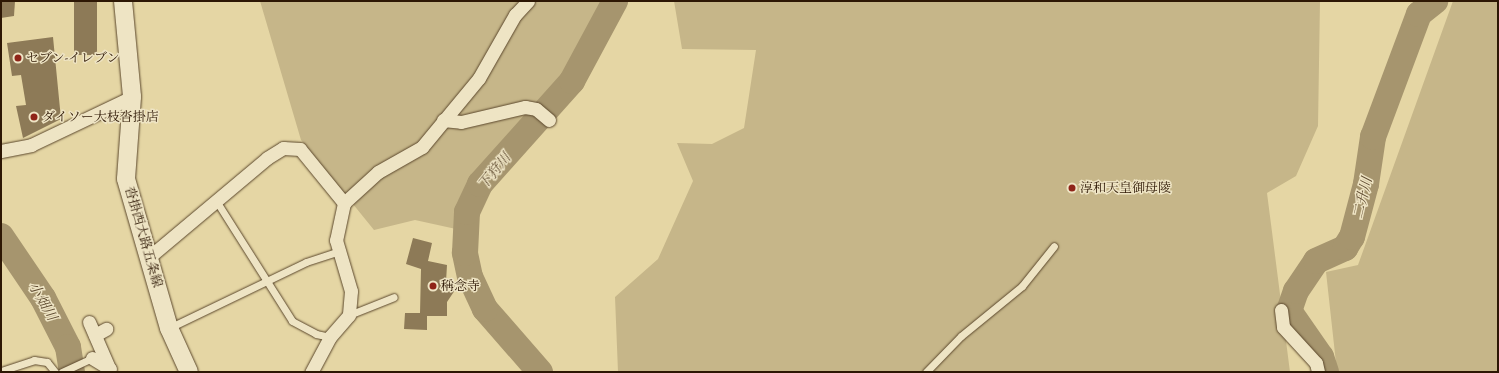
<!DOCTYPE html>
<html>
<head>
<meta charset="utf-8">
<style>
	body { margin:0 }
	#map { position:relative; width:1499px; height:373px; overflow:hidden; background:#e5d6a4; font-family:"EB Garamond","Noto Serif JP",serif }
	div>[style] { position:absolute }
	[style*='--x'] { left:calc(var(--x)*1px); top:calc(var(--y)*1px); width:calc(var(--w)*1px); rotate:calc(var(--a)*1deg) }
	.green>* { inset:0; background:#c6b689 }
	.river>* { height:26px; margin:-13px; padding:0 13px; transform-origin:13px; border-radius:13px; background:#a6956e }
	.building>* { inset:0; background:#8d7a57; transform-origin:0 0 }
	.roads { filter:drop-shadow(0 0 1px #5b472c) drop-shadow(0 0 1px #5b472c) }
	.service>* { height:7px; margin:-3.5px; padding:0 3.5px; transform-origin:3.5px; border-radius:3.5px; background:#eee4c4 }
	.minor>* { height:13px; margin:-6.5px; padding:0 6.5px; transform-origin:6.5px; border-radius:6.5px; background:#eee4c4 }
	.secondary>* { height:18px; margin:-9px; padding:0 9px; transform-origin:9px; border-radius:9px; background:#eee4c4 }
	.dots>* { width:11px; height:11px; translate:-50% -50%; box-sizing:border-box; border:2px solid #eee4c4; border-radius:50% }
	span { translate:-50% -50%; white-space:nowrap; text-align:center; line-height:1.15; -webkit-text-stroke:3px #eee4c4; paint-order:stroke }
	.poi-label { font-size:13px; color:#2d1704 }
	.left { translate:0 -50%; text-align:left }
	.street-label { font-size:13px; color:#2d1704 }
	.water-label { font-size:14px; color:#5d492e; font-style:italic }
	.frame { position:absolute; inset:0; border:2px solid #2d1704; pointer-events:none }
</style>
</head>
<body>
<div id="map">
	<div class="green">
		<i style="clip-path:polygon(260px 1px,615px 1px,456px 229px,415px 220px,374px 230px,301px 140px)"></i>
		<i style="clip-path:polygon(674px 1px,1320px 1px,1318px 126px,1296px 176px,1267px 193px,1290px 372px,618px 372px,615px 297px,658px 259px,693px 181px,677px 143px,712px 144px,744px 128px,756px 50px,682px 49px)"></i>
		<i style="clip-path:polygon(1453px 1px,1498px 1px,1498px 372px,1337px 372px,1326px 272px,1358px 265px)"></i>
	</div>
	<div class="river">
		<i style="--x:1;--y:236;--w:75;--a:55.9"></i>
		<i style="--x:43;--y:298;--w:55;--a:63"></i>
		<i style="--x:68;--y:347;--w:25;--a:81"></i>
		<i style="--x:540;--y:372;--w:84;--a:-131.1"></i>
		<i style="--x:485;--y:309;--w:35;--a:-115"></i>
		<i style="--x:470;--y:277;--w:25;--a:-102"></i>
		<i style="--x:465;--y:253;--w:41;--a:-87.2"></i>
		<i style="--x:467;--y:212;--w:31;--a:-65"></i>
		<i style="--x:480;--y:184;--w:138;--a:-48.2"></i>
		<i style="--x:572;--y:81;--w:91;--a:-61.7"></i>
		<i style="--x:1326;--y:372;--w:16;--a:-108"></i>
		<i style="--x:1321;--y:357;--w:56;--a:-124.8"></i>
		<i style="--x:1289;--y:311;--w:21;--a:-71"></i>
		<i style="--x:1296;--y:291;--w:36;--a:-56"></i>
		<i style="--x:1316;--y:261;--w:32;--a:-24"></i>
		<i style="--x:1345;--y:248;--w:13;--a:-58"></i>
		<i style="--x:1352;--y:237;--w:55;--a:-75.2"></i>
		<i style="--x:1366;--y:184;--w:48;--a:-81.5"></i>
		<i style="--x:1373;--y:137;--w:131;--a:-69.5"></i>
		<i style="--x:1419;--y:14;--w:21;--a:-39"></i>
	</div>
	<div class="building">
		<i style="clip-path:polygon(1px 1px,15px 1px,14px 16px,1px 18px)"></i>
		<i style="left:74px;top:1px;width:23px;height:54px"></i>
		<i style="clip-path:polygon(53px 37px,61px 119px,23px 138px,16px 106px,26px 105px,21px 75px,12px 76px,7px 43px)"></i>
		<i style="clip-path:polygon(413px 238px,432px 243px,428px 261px,447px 265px,446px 282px,454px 282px,455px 290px,447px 302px,447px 316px,427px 316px,427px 330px,404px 329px,405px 313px,420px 313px,421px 269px,406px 264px)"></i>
	</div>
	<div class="roads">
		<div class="service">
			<i style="--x:215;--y:199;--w:144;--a:57.7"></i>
			<i style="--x:292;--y:321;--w:27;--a:28"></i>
			<i style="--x:316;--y:334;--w:14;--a:12"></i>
			<i style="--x:349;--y:315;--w:48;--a:-21.8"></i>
			<i style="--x:169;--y:328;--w:152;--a:-25.7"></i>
			<i style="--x:306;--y:262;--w:35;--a:-18"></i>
			<i style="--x:1;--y:371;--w:35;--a:-18"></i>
			<i style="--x:34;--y:360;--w:13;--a:9"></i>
			<i style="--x:47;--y:362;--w:13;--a:51"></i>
			<i style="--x:62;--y:372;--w:33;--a:-25"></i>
			<i style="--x:926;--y:372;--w:50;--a:-45.8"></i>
			<i style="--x:961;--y:336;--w:79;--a:-39.3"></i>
			<i style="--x:1022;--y:286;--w:51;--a:-51.3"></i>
		</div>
		<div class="minor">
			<i style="--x:443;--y:120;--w:18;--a:6"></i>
			<i style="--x:461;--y:122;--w:66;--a:-13.2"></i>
			<i style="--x:525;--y:107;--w:11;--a:10"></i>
			<i style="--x:536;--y:109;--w:17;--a:40"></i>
			<i style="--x:1;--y:151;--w:31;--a:-11"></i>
			<i style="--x:31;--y:145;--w:112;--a:-25.4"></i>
			<i style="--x:344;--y:203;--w:46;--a:-42.4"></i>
			<i style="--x:378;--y:172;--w:51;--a:-29.6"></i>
			<i style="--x:422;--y:147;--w:89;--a:-50.4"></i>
			<i style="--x:479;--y:78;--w:73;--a:-60.3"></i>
			<i style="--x:515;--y:15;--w:19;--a:-47"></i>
			<i style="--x:148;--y:258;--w:155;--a:-40"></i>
			<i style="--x:267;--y:158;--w:19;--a:-32"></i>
			<i style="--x:283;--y:148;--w:17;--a:3"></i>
			<i style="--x:300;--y:149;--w:70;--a:50.8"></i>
			<i style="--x:344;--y:203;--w:38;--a:102"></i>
			<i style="--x:336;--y:240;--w:53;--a:73.6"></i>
			<i style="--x:351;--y:291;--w:24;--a:95"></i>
			<i style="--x:349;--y:315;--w:29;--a:131"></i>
			<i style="--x:330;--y:337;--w:40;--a:118"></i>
			<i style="--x:1281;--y:310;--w:17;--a:83"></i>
			<i style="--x:1283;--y:327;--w:49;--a:47.5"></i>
			<i style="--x:1316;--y:363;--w:9;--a:77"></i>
			<i style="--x:89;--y:322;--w:50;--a:66.5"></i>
			<i style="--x:95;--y:335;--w:13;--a:-29"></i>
			<i style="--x:92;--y:358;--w:21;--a:31"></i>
		</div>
		<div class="secondary">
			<i style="--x:123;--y:1;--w:96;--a:84.6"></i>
			<i style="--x:132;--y:97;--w:82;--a:94.2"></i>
			<i style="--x:126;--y:179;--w:155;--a:73.9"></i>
			<i style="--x:169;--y:328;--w:48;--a:65.6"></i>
		</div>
	</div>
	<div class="dots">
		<i style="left:18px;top:58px;background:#8f2418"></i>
		<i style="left:34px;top:117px;background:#8f2418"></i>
		<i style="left:1072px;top:188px;background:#8f2418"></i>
		<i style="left:433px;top:286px;background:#8f2418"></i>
	</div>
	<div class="poi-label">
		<span class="left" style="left:26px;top:58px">セブン-イレブン</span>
		<span class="left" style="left:42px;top:117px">ダイソー大枝沓掛店</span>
		<span class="left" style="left:1080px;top:188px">淳和天皇御母陵</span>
		<span class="left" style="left:441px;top:286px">稱念寺</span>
	</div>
	<div class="street-label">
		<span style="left:143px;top:237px;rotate:74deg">沓掛西大路五条線</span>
	</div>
	<div class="water-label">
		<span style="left:494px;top:171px;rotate:-51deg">下狩川</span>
		<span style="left:1362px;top:198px;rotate:-77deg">二升川</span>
		<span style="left:43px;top:301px;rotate:60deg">小畑川</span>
	</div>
	<div class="frame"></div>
</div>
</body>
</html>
